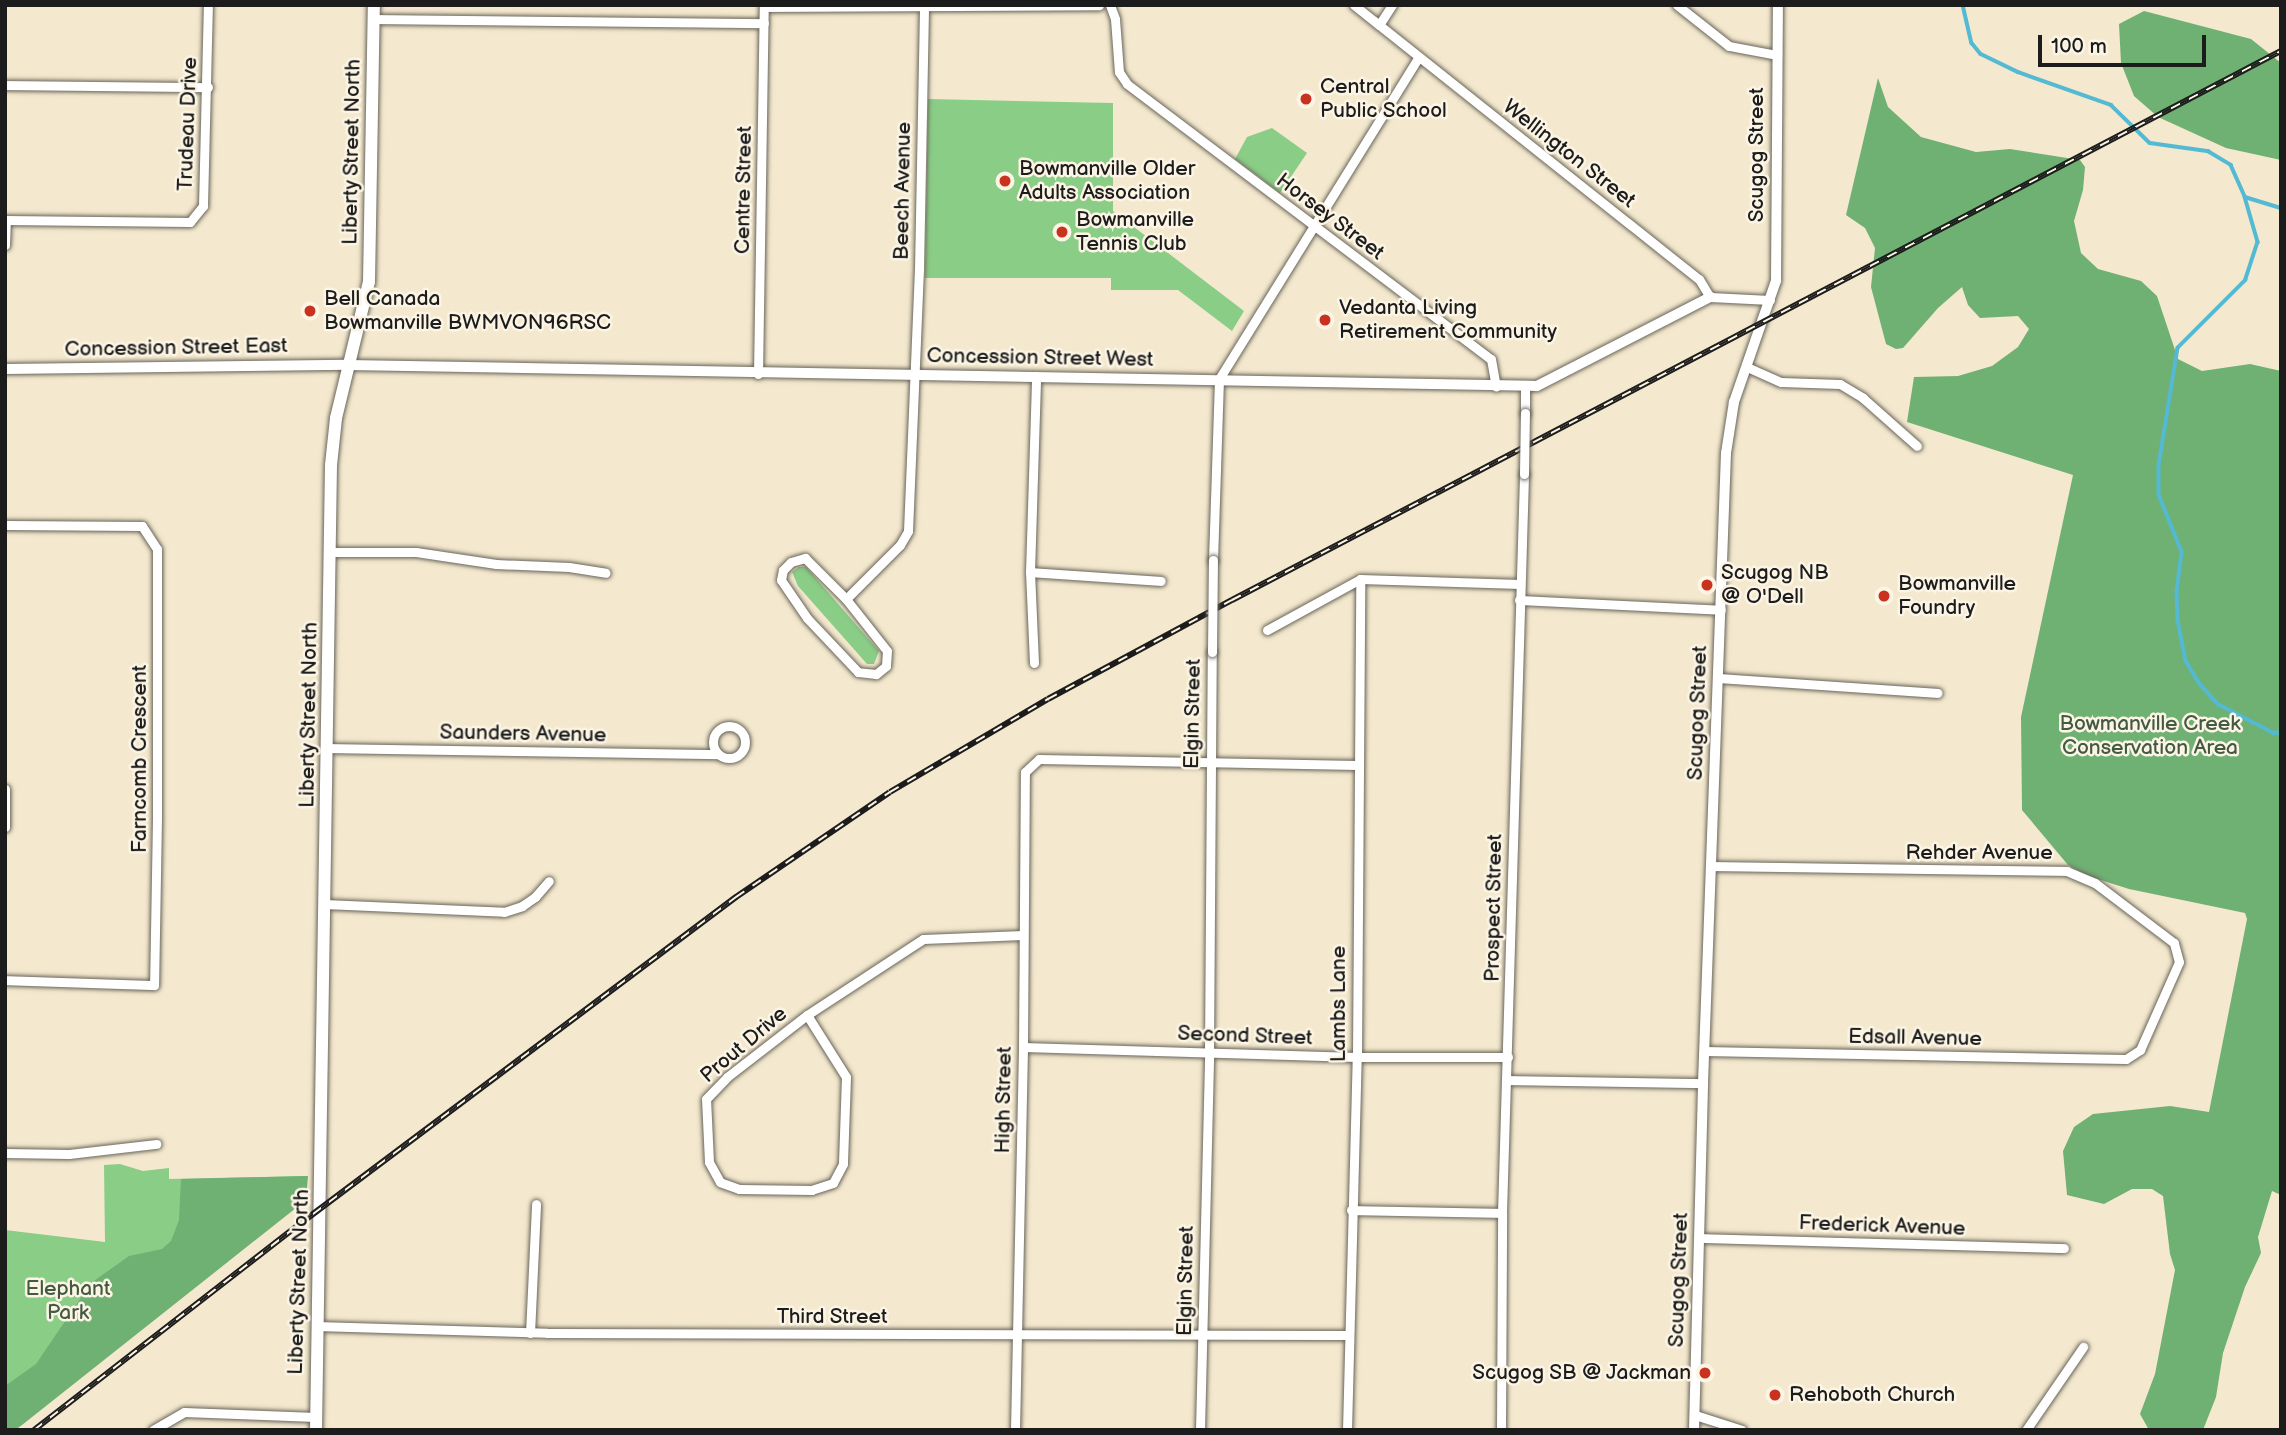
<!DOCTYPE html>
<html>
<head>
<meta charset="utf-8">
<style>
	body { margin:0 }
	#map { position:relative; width:2286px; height:1435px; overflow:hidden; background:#f4e9ce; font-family:"Balsamiq Sans",sans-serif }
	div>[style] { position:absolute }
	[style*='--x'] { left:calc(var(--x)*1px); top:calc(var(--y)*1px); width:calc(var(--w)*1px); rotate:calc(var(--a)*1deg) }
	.green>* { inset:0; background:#8acd86 }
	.forest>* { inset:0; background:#6fb073 }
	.stream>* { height:3.5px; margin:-1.75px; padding:0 1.75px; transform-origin:1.75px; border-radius:1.75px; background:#54b9d2 }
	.roads { filter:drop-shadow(0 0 2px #68645a) drop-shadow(0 0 2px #68645a) }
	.minor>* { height:9px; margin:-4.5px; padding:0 4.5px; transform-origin:4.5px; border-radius:4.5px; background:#fff }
	.minor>.ring { margin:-4.5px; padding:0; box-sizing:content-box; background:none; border:9px solid #fff; border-radius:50% }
	.tertiary>* { height:10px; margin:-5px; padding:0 5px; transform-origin:5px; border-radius:5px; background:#fff }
	.secondary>* { height:12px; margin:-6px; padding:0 6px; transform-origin:6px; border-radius:6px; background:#fff }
	.rail>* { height:6px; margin-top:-3px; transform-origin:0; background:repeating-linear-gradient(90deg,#fcf5e5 0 10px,#1c1c1c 0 20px); box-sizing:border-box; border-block:2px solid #1c1c1c }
	.bridges { filter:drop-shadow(0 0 2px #68645a) drop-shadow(0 0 2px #68645a) }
	.minor-bridge>* { height:9px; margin:-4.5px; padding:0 4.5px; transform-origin:4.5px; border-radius:4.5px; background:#fff }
	.dots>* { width:19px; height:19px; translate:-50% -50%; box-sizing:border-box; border:4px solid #fcf5e5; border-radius:50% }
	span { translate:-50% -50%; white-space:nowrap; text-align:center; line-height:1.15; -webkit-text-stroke:5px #fcf5e5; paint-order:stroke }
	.poi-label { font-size:21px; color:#1c1c1c }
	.left { translate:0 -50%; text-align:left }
	.right { translate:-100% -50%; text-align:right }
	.street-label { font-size:21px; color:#1c1c1c }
	.park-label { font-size:21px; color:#425a41 }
	.frame { position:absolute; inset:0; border:7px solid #1c1c1c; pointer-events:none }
	.scale { position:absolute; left:2038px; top:35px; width:168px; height:32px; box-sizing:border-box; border:4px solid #1c1c1c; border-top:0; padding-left:9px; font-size:21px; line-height:24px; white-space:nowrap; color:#1c1c1c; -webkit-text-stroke:5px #fcf5e5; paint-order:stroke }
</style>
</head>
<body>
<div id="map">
	<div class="green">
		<i style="clip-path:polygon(928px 99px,1113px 103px,1113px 211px,1244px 311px,1232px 331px,1178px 290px,1111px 290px,1111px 278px,925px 278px)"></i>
		<i style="clip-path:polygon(1272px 128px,1307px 153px,1280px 193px,1235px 159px,1247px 137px)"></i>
		<i style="clip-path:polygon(799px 567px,806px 567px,879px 651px,874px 664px,867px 664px,798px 586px,792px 572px)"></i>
		<i style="clip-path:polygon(120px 1164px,143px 1171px,169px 1168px,169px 1179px,308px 1176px,5px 1426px,5px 1230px,105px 1242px,104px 1165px)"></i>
	</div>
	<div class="forest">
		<i style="clip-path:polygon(2144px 11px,2251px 39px,2281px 63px,2281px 160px,2226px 148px,2158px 117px,2134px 96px,2121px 63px,2119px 24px)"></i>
		<i style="clip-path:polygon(1878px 78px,1888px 107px,1921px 137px,1976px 152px,2010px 149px,2080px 160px,2085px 167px,2083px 190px,2074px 221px,2081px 253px,2098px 269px,2141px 281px,2157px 296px,2178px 359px,2202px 371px,2250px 364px,2281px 371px,2281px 1195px,2272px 1191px,2258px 1237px,2261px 1253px,2245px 1287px,2223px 1353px,2216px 1397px,2203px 1430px,2149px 1430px,2140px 1414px,2155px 1374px,2175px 1270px,2170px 1254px,2163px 1196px,2152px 1189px,2132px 1189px,2104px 1204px,2067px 1195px,2063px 1151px,2074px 1127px,2093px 1114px,2170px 1106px,2209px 1112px,2247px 919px,2245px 913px,2129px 889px,2088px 876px,2068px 865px,2022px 810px,2021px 717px,2073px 475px,1907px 422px,1914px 377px,1958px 376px,1992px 366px,2018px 347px,2029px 329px,2018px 316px,1980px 318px,1968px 305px,1962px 287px,1938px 308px,1903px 348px,1896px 349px,1886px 344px,1871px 287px,1875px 248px,1865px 228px,1846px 215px)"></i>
		<i style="clip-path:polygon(308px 1176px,306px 1200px,22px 1425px,15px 1430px,5px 1430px,5px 1386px,36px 1364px,91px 1283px,129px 1256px,162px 1249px,171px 1241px,179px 1220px,181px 1179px)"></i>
	</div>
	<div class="stream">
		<i style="--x:1963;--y:5;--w:39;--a:77"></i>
		<i style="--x:1972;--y:43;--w:14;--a:51"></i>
		<i style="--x:1981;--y:54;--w:41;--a:25.9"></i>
		<i style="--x:2018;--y:72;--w:99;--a:19.5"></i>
		<i style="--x:2111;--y:105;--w:54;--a:44.3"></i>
		<i style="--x:2150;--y:143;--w:59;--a:7.9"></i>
		<i style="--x:2208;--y:151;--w:27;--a:31"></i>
		<i style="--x:2231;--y:165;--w:35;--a:66"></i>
		<i style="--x:2245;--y:197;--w:47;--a:73.9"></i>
		<i style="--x:2258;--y:242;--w:40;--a:108"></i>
		<i style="--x:2246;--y:280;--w:96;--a:135"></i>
		<i style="--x:2178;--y:348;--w:119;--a:99.2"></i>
		<i style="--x:2159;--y:465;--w:30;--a:90"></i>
		<i style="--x:2159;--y:495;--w:61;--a:68"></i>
		<i style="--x:2182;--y:552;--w:40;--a:97.1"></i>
		<i style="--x:2177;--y:592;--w:28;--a:88"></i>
		<i style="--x:2178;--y:620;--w:42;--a:79"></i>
		<i style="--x:2186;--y:661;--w:27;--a:59"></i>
		<i style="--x:2200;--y:684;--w:27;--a:48"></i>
		<i style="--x:2218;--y:704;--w:63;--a:27.4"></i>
		<i style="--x:2274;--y:733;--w:7;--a:-8"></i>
		<i style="--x:2245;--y:197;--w:38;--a:17"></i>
	</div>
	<div class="roads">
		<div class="minor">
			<i style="--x:1110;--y:5;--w:15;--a:70"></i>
			<i style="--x:1115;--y:19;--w:53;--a:85.7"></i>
			<i style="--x:1119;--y:72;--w:14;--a:56"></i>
			<i style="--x:1127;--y:84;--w:456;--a:37.1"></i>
			<i style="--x:1491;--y:359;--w:28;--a:80"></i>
			<i style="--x:1354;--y:5;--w:441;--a:38.5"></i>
			<i style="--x:1699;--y:279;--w:21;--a:59"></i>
			<i style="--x:1710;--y:297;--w:60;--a:2.9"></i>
			<i style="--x:1677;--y:5;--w:66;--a:38.3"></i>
			<i style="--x:1729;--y:46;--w:49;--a:10.6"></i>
			<i style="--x:764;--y:7;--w:335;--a:-0.3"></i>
			<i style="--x:374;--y:19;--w:390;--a:0.6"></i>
			<i style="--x:1379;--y:25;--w:24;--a:-57"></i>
			<i style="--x:5;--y:85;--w:203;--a:0.6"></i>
			<i style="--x:5;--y:220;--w:185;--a:0.6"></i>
			<i style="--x:190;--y:222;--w:21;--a:-51"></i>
			<i style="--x:203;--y:206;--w:201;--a:-88.6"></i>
			<i style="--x:5;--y:245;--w:25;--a:-88"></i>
			<i style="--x:1747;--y:367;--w:37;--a:24"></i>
			<i style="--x:1781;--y:382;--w:59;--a:1.9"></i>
			<i style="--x:1840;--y:384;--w:27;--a:31"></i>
			<i style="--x:1863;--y:398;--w:72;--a:41.6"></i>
			<i style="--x:758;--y:374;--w:369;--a:-89.1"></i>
			<i style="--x:1525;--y:413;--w:26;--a:-90"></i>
			<i style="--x:5;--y:525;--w:137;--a:0.4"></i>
			<i style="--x:142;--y:526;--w:27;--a:57"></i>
			<i style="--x:157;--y:549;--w:269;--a:90"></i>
			<i style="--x:157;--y:818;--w:167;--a:91"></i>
			<i style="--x:154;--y:985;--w:149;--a:-178.1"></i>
			<i style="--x:330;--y:552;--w:86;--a:0"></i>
			<i style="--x:416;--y:552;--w:81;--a:8.5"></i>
			<i style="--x:496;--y:564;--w:73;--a:2.4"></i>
			<i style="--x:569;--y:567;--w:37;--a:9"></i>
			<i style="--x:805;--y:558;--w:58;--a:45"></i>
			<i style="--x:846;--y:599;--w:66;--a:51.7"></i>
			<i style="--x:887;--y:651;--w:15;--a:94"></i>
			<i style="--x:886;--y:666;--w:13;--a:141"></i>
			<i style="--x:876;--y:674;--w:18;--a:-174"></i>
			<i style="--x:858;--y:672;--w:74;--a:-133.4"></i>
			<i style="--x:807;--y:618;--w:46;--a:-124.4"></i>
			<i style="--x:781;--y:580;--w:10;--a:-79"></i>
			<i style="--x:783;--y:570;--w:11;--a:-45"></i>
			<i style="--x:791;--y:562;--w:15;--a:-16"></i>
			<i style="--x:1213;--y:560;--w:181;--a:-88.1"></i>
			<i style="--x:1219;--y:379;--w:379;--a:-58.2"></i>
			<i style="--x:1030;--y:572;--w:131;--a:3.9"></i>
			<i style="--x:846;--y:599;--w:76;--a:-45"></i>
			<i style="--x:900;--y:545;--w:16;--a:-60"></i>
			<i style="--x:908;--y:531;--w:262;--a:-87.6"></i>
			<i style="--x:919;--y:269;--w:263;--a:-88.9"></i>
			<i style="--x:1519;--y:600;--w:202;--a:2.8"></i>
			<i style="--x:1267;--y:630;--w:106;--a:-28.7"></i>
			<i style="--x:1360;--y:579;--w:160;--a:1.8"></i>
			<i style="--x:1034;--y:663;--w:91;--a:-92.5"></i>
			<i style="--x:1030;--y:572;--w:196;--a:-88.2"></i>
			<i style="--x:1719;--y:678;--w:219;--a:3.9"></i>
			<i class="ring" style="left:713px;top:726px;width:23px;height:23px"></i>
			<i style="--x:328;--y:748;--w:390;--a:0.9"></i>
			<i style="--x:5;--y:789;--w:38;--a:90"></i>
			<i style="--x:324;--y:904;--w:180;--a:2.5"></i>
			<i style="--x:504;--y:912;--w:19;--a:-18"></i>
			<i style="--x:522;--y:906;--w:16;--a:-35"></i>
			<i style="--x:535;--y:897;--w:21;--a:-49"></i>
			<i style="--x:807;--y:1015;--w:73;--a:57.8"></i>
			<i style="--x:846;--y:1077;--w:87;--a:92"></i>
			<i style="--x:843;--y:1164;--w:21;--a:118"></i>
			<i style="--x:833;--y:1183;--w:22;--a:162"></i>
			<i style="--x:812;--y:1190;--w:73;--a:-179.2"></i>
			<i style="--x:739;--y:1189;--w:20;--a:-160"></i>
			<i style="--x:720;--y:1182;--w:23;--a:-119"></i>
			<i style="--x:709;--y:1162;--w:63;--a:-92.7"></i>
			<i style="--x:706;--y:1099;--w:30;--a:-46"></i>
			<i style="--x:727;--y:1077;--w:101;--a:-37.8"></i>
			<i style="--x:807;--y:1015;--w:139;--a:-33.2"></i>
			<i style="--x:923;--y:939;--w:100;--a:-2.3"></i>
			<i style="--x:1023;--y:1047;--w:334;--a:1.7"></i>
			<i style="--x:1357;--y:1057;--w:151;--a:0"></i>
			<i style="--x:1704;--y:1051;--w:422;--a:1.1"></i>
			<i style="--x:2126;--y:1059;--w:17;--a:-33"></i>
			<i style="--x:2140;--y:1050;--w:96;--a:-66.1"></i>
			<i style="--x:2179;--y:962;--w:20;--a:-105"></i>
			<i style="--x:2174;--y:943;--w:99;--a:-142.8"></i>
			<i style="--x:2095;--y:883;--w:30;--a:-157"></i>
			<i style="--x:2067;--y:871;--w:354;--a:-179.2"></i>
			<i style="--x:1507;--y:1080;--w:196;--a:0.9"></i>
			<i style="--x:5;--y:1153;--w:64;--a:0.9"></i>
			<i style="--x:69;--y:1154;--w:88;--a:-6.6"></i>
			<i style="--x:1351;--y:1210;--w:151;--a:1.1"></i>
			<i style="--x:1700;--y:1238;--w:364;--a:1.6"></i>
			<i style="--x:316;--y:1326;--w:231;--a:1.7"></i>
			<i style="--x:547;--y:1333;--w:802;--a:0.14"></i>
			<i style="--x:530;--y:1333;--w:129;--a:-87.3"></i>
			<i style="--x:1695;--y:1415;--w:49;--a:17.7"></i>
			<i style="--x:153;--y:1430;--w:36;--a:-30"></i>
			<i style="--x:184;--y:1412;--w:132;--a:2.2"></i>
			<i style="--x:1015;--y:1430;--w:383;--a:-88.8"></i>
			<i style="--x:1023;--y:1047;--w:275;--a:-89.6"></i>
			<i style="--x:1025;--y:772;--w:19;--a:-43"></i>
			<i style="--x:1039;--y:759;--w:318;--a:1.1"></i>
			<i style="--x:1200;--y:1430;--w:378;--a:-88.6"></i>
			<i style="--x:1209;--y:1052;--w:400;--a:-89.6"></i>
			<i style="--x:1347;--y:1430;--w:373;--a:-88.5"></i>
			<i style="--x:1357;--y:1057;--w:478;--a:-89.6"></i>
			<i style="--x:1501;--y:1430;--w:217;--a:-89.7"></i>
			<i style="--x:1502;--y:1213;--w:739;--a:-88.29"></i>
			<i style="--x:2026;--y:1430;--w:101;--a:-55.5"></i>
		</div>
		<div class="tertiary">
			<i style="--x:5;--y:369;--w:343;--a:-0.7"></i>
			<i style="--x:348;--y:365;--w:1189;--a:1.01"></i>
			<i style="--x:1537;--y:386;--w:195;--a:-27.2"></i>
			<i style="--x:1694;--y:1430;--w:347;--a:-88.5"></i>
			<i style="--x:1703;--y:1083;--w:630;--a:-87.91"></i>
			<i style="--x:1726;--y:453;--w:52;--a:-81.1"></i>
			<i style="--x:1734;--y:402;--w:128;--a:-70.9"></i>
			<i style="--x:1776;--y:281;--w:276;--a:-89.6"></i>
		</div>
		<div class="secondary">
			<i style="--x:316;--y:1430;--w:965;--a:-89.11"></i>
			<i style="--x:331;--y:465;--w:47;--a:-83.9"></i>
			<i style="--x:336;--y:418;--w:140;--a:-76.4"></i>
			<i style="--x:369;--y:282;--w:277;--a:-89"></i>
		</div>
	</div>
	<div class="rail">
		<i style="--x:34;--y:1430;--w:333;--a:-37.8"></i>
		<i style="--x:297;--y:1226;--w:549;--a:-36.85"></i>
		<i style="--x:736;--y:897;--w:186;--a:-34.3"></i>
		<i style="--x:890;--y:792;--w:183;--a:-30.5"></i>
		<i style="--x:1048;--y:699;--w:209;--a:-28.3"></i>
		<i style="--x:1232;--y:600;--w:1184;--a:-27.63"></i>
	</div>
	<div class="bridges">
		<div class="minor-bridge">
			<i style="--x:1524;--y:474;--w:61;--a:-89.1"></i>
			<i style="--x:1212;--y:652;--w:92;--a:-89.4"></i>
		</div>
	</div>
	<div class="dots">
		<i style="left:1306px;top:99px;background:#c8321e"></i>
		<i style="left:1005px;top:181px;background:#c8321e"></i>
		<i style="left:1062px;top:232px;background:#c8321e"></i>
		<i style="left:310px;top:311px;background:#c8321e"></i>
		<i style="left:1325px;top:320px;background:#c8321e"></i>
		<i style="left:1707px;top:585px;background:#c8321e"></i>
		<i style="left:1884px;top:596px;background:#c8321e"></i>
		<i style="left:1705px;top:1373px;background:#c8321e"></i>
		<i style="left:1775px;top:1395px;background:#c8321e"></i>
	</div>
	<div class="poi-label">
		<span class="left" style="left:1320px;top:99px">Central<br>Public School</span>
		<span class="left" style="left:1019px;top:181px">Bowmanville Older<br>Adults Association</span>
		<span class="left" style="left:1076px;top:232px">Bowmanville<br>Tennis Club</span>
		<span class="left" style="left:324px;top:311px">Bell Canada<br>Bowmanville BWMVON96RSC</span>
		<span class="left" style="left:1339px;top:320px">Vedanta Living<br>Retirement Community</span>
		<span class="left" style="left:1721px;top:585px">Scugog NB<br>@ O'Dell</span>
		<span class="left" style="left:1898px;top:596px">Bowmanville<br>Foundry</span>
		<span class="right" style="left:1691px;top:1373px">Scugog SB @ Jackman</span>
		<span class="left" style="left:1789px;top:1395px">Rehoboth Church</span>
	</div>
	<div class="street-label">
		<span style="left:188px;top:124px;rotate:-88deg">Trudeau Drive</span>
		<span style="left:352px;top:152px;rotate:-89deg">Liberty Street North</span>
		<span style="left:1569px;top:154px;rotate:38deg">Wellington Street</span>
		<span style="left:1757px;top:155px;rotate:-90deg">Scugog Street</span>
		<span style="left:744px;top:190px;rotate:-89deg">Centre Street</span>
		<span style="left:903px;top:191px;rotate:-89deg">Beech Avenue</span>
		<span style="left:1330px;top:217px;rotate:37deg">Horsey Street</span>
		<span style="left:176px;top:348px;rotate:-1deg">Concession Street East</span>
		<span style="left:1040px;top:358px;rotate:1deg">Concession Street West</span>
		<span style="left:1698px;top:713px;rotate:-88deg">Scugog Street</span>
		<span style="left:1193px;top:714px;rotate:-89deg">Elgin Street</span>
		<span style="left:309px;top:715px;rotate:-89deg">Liberty Street North</span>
		<span style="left:523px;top:734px;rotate:1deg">Saunders Avenue</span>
		<span style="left:140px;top:759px;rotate:-90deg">Farncomb Crescent</span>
		<span style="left:1979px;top:853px">Rehder Avenue</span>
		<span style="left:1494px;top:908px;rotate:-89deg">Prospect Street</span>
		<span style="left:1339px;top:1004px;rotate:-90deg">Lambs Lane</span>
		<span style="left:1245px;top:1036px;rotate:2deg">Second Street</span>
		<span style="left:1915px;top:1038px;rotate:1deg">Edsall Avenue</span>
		<span style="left:744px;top:1045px;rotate:-40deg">Prout Drive</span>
		<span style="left:1004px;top:1100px;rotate:-89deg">High Street</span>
		<span style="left:1882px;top:1226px;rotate:2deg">Frederick Avenue</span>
		<span style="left:1679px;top:1280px;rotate:-88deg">Scugog Street</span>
		<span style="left:1186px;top:1281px;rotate:-89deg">Elgin Street</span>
		<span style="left:299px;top:1282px;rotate:-88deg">Liberty Street North</span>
		<span style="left:832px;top:1317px">Third Street</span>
	</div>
	<div class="park-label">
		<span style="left:2150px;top:736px">Bowmanville Creek<br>Conservation Area</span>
		<span style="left:68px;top:1301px">Elephant<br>Park</span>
	</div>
	<div class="frame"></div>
	<div class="scale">100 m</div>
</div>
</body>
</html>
